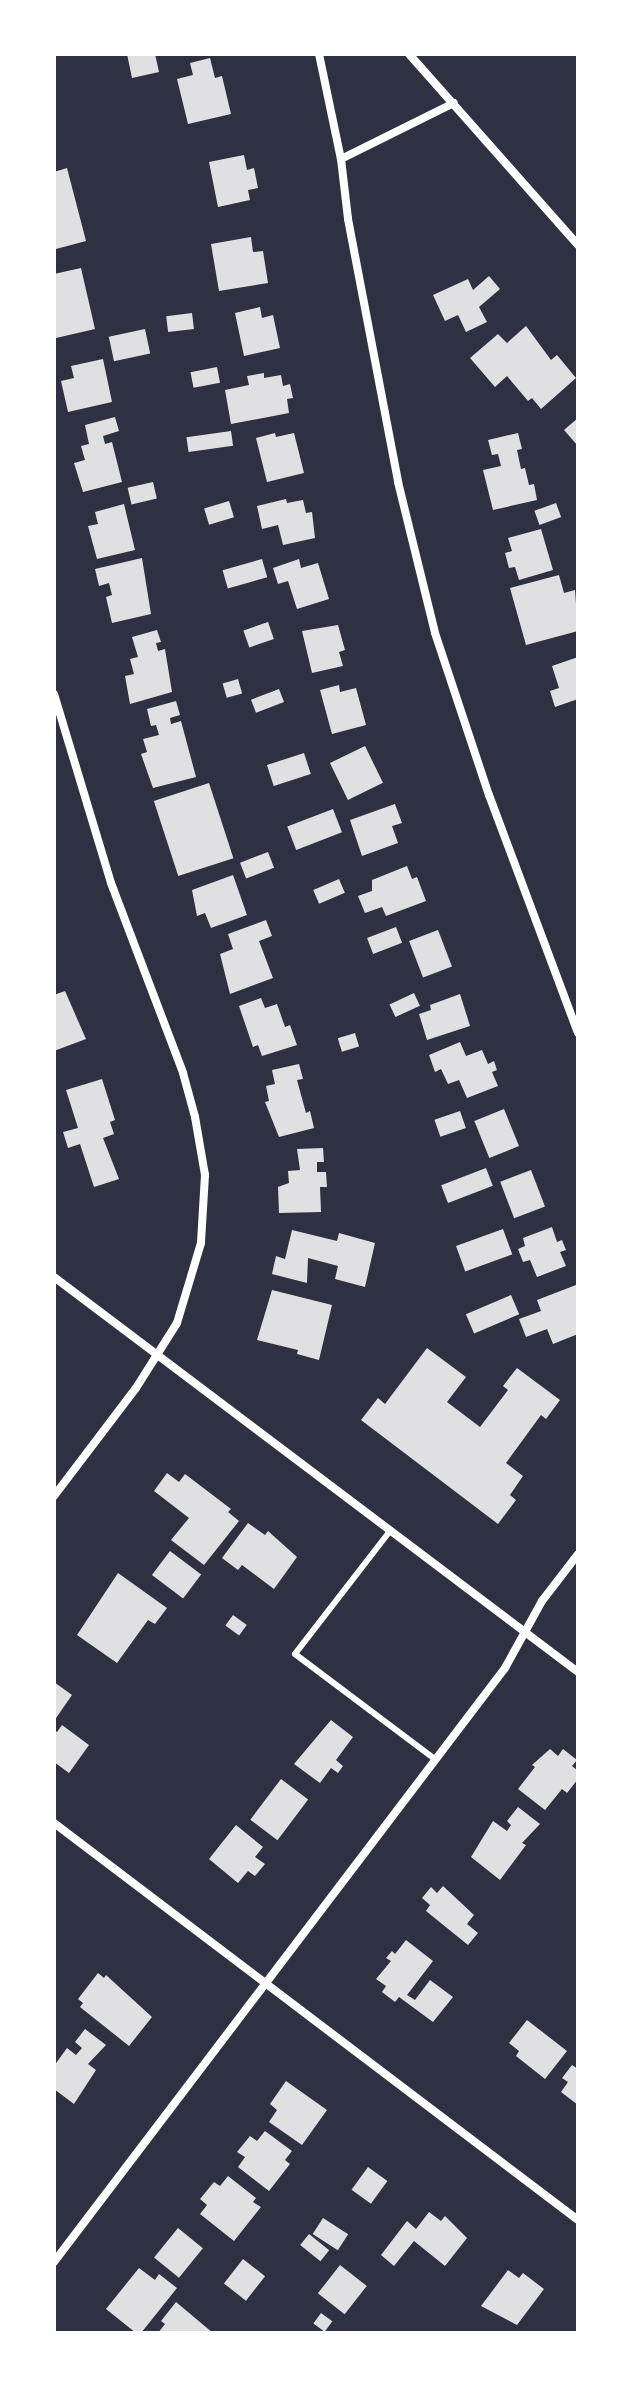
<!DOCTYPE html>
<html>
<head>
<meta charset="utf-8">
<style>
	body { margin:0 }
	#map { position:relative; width:632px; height:2387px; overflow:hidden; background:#2d3142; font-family:"IBM Plex Sans",sans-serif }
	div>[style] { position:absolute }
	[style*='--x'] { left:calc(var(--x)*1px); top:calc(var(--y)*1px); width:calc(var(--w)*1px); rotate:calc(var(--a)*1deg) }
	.building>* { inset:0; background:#e0e0e3; transform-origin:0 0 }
	.service>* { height:6px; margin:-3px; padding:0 3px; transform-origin:3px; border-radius:3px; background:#fff }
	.minor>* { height:8px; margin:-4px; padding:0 4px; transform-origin:4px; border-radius:4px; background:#fff }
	span { translate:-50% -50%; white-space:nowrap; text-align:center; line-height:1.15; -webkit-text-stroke:6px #fff; paint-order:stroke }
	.frame { position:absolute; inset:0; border:56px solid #fff; pointer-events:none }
</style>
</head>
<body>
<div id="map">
	<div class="building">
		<i style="clip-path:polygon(127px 54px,155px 54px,159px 72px,132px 78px)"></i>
		<i style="clip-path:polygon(210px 58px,215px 78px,222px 76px,231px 114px,188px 124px,177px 79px,193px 75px,190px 63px)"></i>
		<i style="clip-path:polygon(244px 155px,247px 170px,254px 168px,258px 188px,248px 190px,250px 200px,218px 207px,209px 162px)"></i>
		<i style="clip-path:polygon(67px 168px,86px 241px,56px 249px,54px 172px)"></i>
		<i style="clip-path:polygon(251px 237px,253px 252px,263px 251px,268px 283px,219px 291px,211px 244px)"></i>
		<i style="clip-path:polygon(81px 268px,95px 329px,56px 338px,54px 274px)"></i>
		<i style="clip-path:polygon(489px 276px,500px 289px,479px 307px,487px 322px,466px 332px,458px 315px,445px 321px,433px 295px,468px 279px,473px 290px)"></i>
		<i style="clip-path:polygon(260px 307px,262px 318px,273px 315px,280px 348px,244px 356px,235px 313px)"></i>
		<i style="left:192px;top:313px;width:16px;height:26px;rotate:83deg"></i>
		<i style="clip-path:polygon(526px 326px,551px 360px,557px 355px,576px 378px,541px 409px,532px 398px,528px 401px,507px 376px,495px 387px,470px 358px,498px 334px,507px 343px)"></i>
		<i style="left:145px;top:329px;width:25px;height:37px;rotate:78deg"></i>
		<i style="clip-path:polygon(103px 359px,112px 402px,68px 412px,61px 381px,74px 378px,71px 366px)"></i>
		<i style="left:217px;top:367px;width:16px;height:27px;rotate:79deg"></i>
		<i style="clip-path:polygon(264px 373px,264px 378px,281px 375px,283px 386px,290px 384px,293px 398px,287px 399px,289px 413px,231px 424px,225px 390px,249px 385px,247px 376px)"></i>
		<i style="clip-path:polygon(115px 417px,119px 431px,103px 436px,105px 444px,112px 442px,122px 482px,83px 492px,74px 463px,85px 460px,81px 446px,89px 444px,85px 425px)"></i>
		<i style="clip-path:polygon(578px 418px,578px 446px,564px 430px)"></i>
		<i style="left:231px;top:431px;width:15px;height:45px;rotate:82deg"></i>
		<i style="clip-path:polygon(275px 433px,276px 437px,294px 433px,304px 473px,267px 482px,256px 438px)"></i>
		<i style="clip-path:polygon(518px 433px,522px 449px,517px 450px,521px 469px,525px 468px,529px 485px,534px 484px,537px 500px,493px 510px,483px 470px,501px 466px,498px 454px,492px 455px,488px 440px)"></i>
		<i style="left:153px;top:482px;width:17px;height:26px;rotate:77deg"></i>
		<i style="clip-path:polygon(286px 499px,287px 503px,303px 500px,306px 513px,312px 512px,315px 538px,283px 545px,278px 525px,262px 529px,257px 506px)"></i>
		<i style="left:229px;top:501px;width:17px;height:26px;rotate:73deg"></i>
		<i style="left:556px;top:503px;width:15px;height:23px;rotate:70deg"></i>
		<i style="clip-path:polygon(124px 504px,135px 550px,97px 559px,88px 526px,98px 524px,95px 512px)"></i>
		<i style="clip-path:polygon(541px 529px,553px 570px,519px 580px,515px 567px,509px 568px,505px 553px,512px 551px,508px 538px)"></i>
		<i style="clip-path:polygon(142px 558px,151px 614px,112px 623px,106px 597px,112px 595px,109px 583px,99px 586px,95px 569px)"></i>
		<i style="left:262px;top:559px;width:19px;height:41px;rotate:74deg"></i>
		<i style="clip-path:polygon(299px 559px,301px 568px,318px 563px,329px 599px,297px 609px,288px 581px,278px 584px,273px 568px)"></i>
		<i style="clip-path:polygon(559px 575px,564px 593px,575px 590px,578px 631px,526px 645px,510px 588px)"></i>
		<i style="left:268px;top:622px;width:18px;height:26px;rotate:71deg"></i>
		<i style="clip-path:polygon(338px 625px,345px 650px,339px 652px,343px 666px,312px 673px,302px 631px)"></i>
		<i style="clip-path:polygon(157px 630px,161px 642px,156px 643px,158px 651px,165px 649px,172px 692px,130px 704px,125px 676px,134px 674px,130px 659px,138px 657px,132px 637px)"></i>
		<i style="clip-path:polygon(578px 657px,578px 699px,555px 707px,550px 691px,559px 688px,552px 666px)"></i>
		<i style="left:238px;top:679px;width:15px;height:16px;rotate:74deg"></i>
		<i style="clip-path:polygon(339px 685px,340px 692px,356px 688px,366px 725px,332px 734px,320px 690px)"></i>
		<i style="left:279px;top:689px;width:14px;height:30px;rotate:69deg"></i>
		<i style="clip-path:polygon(176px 701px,180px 715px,170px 718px,171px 724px,181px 721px,196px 777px,153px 788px,141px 754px,147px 752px,143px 739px,159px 735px,156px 725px,151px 726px,147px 709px)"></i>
		<i style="left:365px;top:746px;width:41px;height:39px;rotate:64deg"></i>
		<i style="left:304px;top:753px;width:22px;height:39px;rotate:72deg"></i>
		<i style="left:209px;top:783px;width:79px;height:58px;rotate:72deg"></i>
		<i style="clip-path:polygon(395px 804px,402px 823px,392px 826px,398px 843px,362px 856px,350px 820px)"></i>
		<i style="left:333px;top:809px;width:25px;height:49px;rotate:69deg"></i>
		<i style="left:268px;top:852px;width:17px;height:30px;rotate:69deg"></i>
		<i style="clip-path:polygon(407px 866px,412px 879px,417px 877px,426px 901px,386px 916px,382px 907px,365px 913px,358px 896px,372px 891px,372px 880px)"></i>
		<i style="clip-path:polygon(233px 875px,247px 915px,211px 928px,205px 913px,197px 916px,192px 890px)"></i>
		<i style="left:339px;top:879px;width:15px;height:28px;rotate:67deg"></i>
		<i style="clip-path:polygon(266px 920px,272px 936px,259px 941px,273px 978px,230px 994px,220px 954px,233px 949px,228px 934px)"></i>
		<i style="left:396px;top:927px;width:17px;height:31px;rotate:69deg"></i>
		<i style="left:438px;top:930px;width:39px;height:31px;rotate:69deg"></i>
		<i style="clip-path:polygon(65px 991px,86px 1039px,54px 1051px,54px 995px)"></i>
		<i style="left:414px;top:993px;width:14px;height:27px;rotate:65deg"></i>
		<i style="clip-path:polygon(460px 994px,470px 1026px,427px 1040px,419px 1014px,431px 1010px,430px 1005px)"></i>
		<i style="clip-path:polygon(261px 998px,265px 1008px,277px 1004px,285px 1027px,290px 1025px,297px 1045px,262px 1056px,258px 1045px,253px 1047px,239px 1006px)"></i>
		<i style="left:355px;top:1033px;width:14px;height:18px;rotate:73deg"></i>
		<i style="clip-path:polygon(460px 1042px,466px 1056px,482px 1050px,488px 1064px,494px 1061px,497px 1070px,492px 1072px,498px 1086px,467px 1098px,459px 1080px,448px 1084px,441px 1069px,435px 1072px,429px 1055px)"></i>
		<i style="clip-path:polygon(299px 1064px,303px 1079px,297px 1080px,306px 1113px,310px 1111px,314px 1128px,279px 1137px,265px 1102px,269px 1101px,266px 1086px,275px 1084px,272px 1070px)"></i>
		<i style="clip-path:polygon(102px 1079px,115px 1120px,110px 1122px,114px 1134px,103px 1138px,119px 1179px,94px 1187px,80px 1144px,68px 1148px,63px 1132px,78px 1128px,66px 1090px)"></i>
		<i style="left:504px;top:1109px;width:40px;height:32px;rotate:68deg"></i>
		<i style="left:460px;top:1111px;width:18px;height:27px;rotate:71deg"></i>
		<i style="clip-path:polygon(323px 1148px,324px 1162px,317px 1162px,317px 1172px,326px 1172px,327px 1187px,320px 1187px,321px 1212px,279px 1213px,278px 1187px,289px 1183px,288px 1171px,300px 1170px,297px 1149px)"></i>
		<i style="left:486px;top:1168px;width:19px;height:48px;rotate:69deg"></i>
		<i style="left:531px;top:1170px;width:39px;height:33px;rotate:69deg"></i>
		<i style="clip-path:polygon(552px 1227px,557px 1242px,562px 1240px,566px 1250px,560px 1252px,566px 1266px,537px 1277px,530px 1260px,523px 1262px,518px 1249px,525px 1246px,523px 1238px)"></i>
		<i style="left:503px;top:1229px;width:27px;height:50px;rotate:70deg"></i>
		<i style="clip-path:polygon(292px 1230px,337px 1241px,339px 1233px,375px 1243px,365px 1287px,335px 1279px,338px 1266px,308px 1258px,307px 1283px,272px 1274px,276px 1256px,285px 1259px)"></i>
		<i style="clip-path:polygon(576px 1285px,578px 1334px,553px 1344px,547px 1329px,526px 1337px,519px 1319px,541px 1311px,537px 1300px)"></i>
		<i style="clip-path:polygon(272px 1290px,332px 1305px,319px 1360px,297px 1354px,298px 1350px,257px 1340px)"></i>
		<i style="left:511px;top:1295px;width:21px;height:49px;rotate:67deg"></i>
		<i style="clip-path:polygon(427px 1348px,466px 1377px,447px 1402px,480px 1427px,508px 1390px,503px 1386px,517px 1368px,560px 1400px,546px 1419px,541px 1415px,506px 1463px,523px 1476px,510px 1495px,516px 1500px,498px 1524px,361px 1420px,378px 1398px,385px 1404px)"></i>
		<i style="clip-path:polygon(167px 1473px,179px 1482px,185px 1474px,231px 1509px,228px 1512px,239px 1521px,204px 1565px,171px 1540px,189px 1518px,154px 1491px)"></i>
		<i style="clip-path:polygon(248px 1523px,265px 1535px,268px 1531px,297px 1557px,274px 1589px,242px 1565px,238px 1570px,222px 1558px)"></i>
		<i style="left:170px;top:1551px;width:39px;height:30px;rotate:37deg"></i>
		<i style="clip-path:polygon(118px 1573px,167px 1608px,155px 1624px,148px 1620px,117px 1663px,77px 1635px)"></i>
		<i style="left:233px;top:1615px;width:17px;height:13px;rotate:36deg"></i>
		<i style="clip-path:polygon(54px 1682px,72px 1695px,54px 1721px)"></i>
		<i style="clip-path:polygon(331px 1720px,353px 1737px,336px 1760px,343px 1766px,338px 1773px,331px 1768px,320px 1783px,294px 1764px)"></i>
		<i style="clip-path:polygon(62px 1725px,89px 1745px,69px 1773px,54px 1762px,54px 1730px,57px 1732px)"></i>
		<i style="clip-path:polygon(550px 1749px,558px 1756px,563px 1749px,577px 1760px,572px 1766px,578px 1771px,578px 1779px,567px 1793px,562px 1789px,545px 1810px,518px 1789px,535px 1767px,532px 1765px)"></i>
		<i style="left:281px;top:1779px;width:34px;height:51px;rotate:37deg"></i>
		<i style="clip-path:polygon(518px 1807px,540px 1824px,522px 1843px,526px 1845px,500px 1880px,471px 1857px,493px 1821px,507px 1831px,511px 1825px,507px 1821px)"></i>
		<i style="clip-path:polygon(236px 1825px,263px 1847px,255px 1857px,265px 1864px,255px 1876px,248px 1871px,238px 1883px,209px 1859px)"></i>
		<i style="clip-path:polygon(443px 1886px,474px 1915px,467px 1924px,478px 1933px,468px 1945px,426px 1911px,430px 1905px,422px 1898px,431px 1887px,437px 1893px)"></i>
		<i style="clip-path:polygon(406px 1940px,433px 1961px,407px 1995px,415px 2000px,430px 1980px,453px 1997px,433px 2022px,399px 1997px,395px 2002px,382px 1992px,386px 1986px,376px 1979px,391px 1961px,386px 1958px,392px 1951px,395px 1954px)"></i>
		<i style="clip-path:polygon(98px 1973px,104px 1978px,106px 1975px,152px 2017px,129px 2046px,80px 2007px,83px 2003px,78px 1999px)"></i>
		<i style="clip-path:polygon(527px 2020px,567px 2051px,545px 2079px,516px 2056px,519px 2051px,509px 2043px)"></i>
		<i style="clip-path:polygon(85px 2029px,106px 2045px,88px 2064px,96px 2070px,74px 2104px,54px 2089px,54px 2066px,67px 2048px,76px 2055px,82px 2048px,75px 2042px)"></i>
		<i style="clip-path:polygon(572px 2065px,578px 2069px,578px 2105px,561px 2092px,568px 2082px,562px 2078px)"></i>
		<i style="clip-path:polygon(286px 2081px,327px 2110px,302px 2145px,269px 2122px,277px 2110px,270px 2104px)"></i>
		<i style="clip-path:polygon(265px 2131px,292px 2151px,285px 2160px,290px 2164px,269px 2191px,238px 2167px,245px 2157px,237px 2152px,250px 2136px,257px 2141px)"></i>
		<i style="left:368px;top:2167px;width:24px;height:28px;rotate:36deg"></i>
		<i style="clip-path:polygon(228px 2176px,256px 2198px,253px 2202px,261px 2207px,234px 2241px,200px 2214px,207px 2205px,200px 2199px,214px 2182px,220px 2186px)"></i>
		<i style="clip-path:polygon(429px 2212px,441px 2221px,445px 2216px,467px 2238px,445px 2266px,414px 2241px,394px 2266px,381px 2255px,407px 2221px,416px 2229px)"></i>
		<i style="left:323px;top:2218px;width:30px;height:19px;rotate:33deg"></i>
		<i style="left:178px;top:2228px;width:32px;height:38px;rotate:39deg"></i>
		<i style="left:309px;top:2234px;width:26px;height:14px;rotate:39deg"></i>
		<i style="left:243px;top:2259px;width:28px;height:31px;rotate:38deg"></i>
		<i style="left:340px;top:2265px;width:34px;height:36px;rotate:38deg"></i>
		<i style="clip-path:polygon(139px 2268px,155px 2280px,159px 2274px,177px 2288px,141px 2333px,136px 2333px,106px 2309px)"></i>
		<i style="clip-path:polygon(508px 2270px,519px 2278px,523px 2273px,544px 2289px,517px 2325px,481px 2306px)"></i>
		<i style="clip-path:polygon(176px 2302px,213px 2333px,158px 2333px,165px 2324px,161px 2321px)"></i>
		<i style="left:321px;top:2313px;width:14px;height:13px;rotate:36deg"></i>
	</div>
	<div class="service">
		<i style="--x:390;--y:1531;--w:155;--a:127.7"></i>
		<i style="--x:295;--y:1654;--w:175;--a:36.9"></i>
	</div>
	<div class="minor">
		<i style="--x:319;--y:54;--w:107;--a:78.2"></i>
		<i style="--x:341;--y:159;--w:60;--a:83.3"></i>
		<i style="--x:348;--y:219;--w:268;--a:79.2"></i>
		<i style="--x:398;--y:482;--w:155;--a:76.2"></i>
		<i style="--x:435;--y:633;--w:171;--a:71.6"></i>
		<i style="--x:489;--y:795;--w:254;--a:69.5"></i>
		<i style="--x:409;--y:54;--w:255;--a:48.5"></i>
		<i style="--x:341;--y:159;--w:126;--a:-26.4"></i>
		<i style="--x:54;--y:694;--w:197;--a:73.2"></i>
		<i style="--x:111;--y:883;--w:203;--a:69.2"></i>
		<i style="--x:183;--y:1073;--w:46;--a:74.7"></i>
		<i style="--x:195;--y:1117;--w:59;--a:80.2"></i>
		<i style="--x:205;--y:1175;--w:68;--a:93.4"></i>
		<i style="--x:201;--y:1243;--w:84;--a:106.7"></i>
		<i style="--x:177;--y:1323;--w:77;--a:122.2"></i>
		<i style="--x:136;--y:1388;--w:136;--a:127.2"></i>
		<i style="--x:54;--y:1277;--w:656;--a:37.01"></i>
		<i style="--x:54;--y:1823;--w:657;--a:37.15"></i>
		<i style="--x:54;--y:2262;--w:746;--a:-52.79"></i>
		<i style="--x:505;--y:1668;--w:77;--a:-61.1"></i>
		<i style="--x:542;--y:1601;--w:59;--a:-52.5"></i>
	</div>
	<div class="frame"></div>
</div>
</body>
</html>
